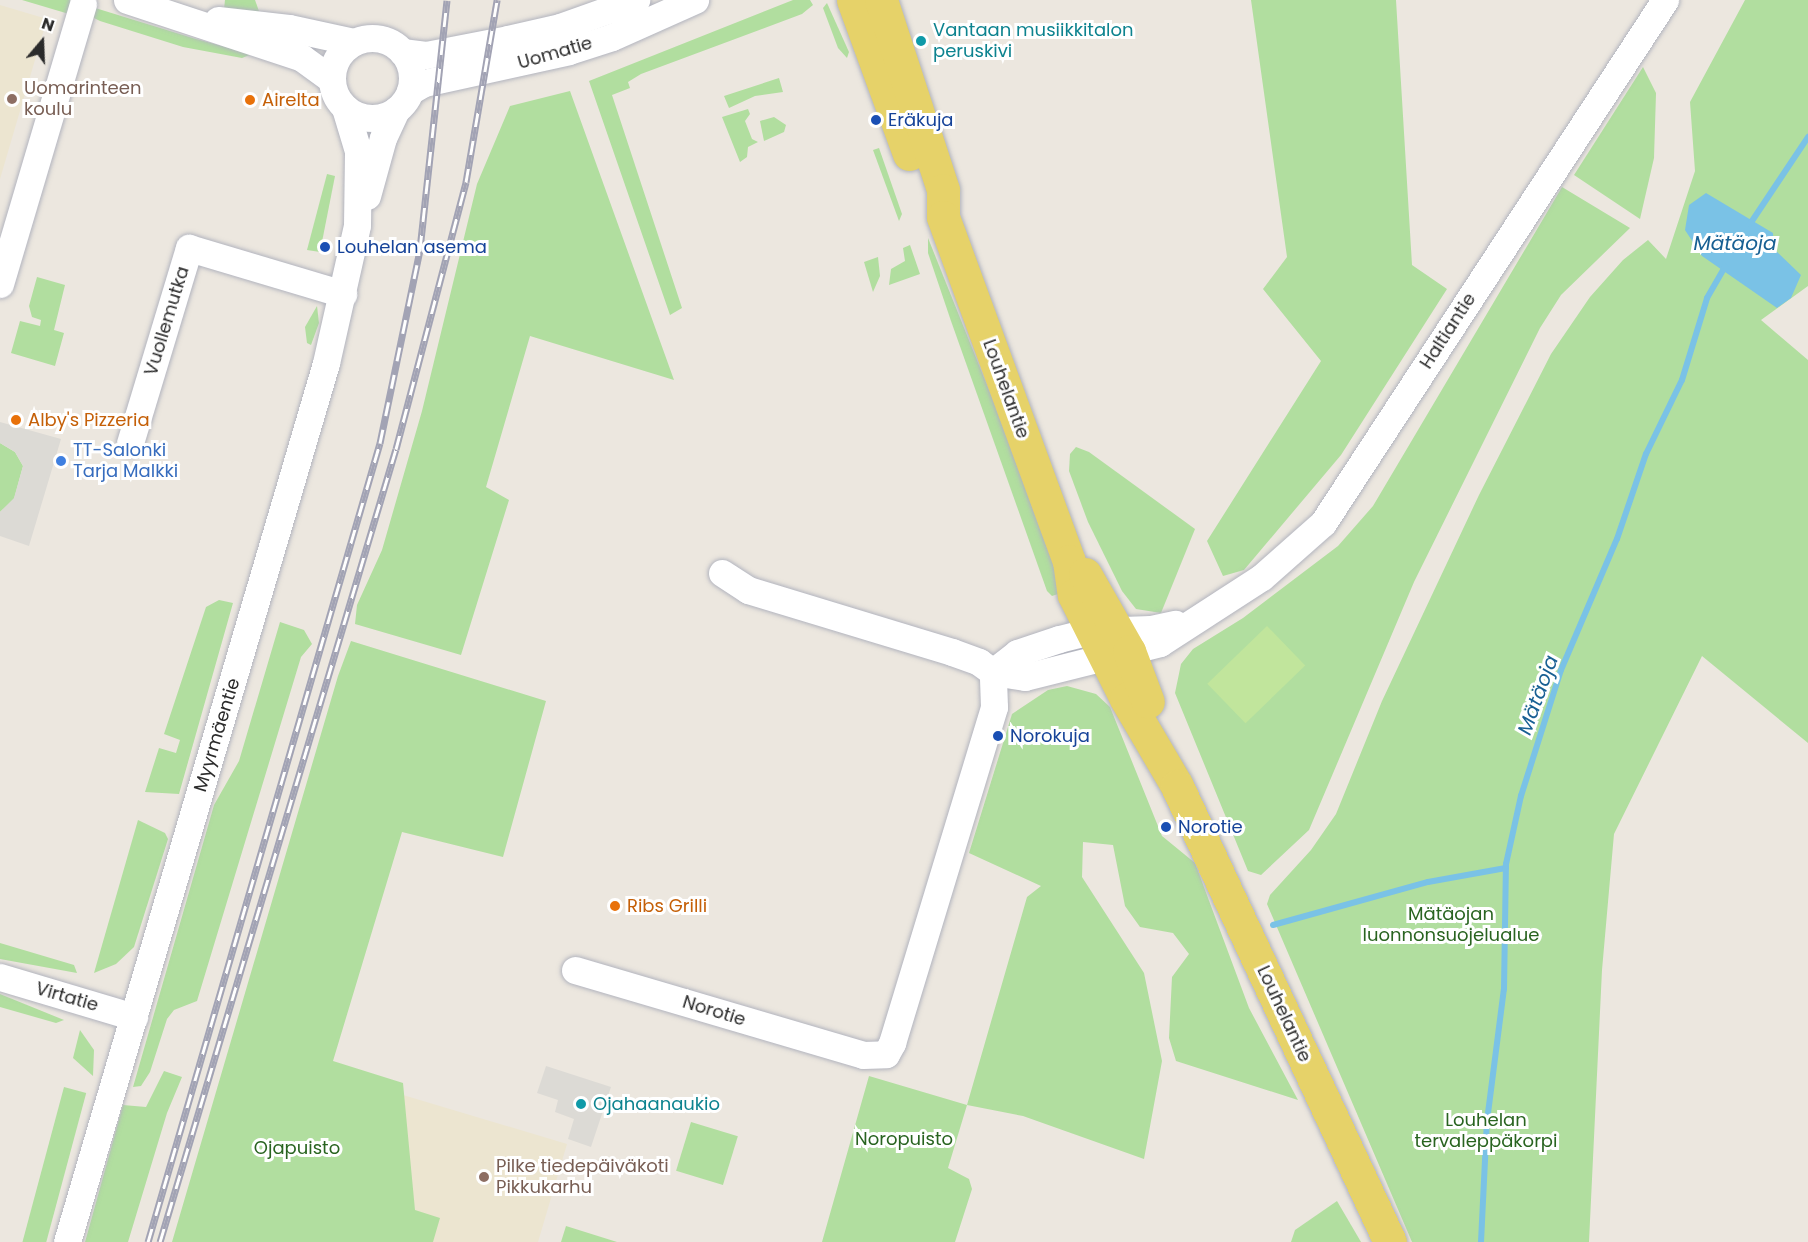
<!DOCTYPE html>
<html>
<head>
<meta charset="utf-8">
<style>
	body { margin:0 }
	#map { position:relative; width:1808px; height:1242px; overflow:hidden; background:#ece7df; font-family:Poppins,sans-serif }
	div>[style] { position:absolute }
	[style*='--x'] { left:calc(var(--x)*1px); top:calc(var(--y)*1px); width:calc(var(--w)*1px); rotate:calc(var(--a)*1deg) }
	.education>* { inset:0; background:#ece5d0 }
	.green>* { inset:0; background:#b1de9f; transform-origin:0 0 }
	.pitch>* { inset:0; background:#c1e59c; transform-origin:0 0 }
	.plaza>* { inset:0; background:#dcdad5 }
	.water>* { inset:0; background:#7ac2e6 }
	.stream>* { height:6px; margin:-3px; padding:0 3px; transform-origin:3px; border-radius:3px; background:#7ac2e6 }
	.roads { filter:drop-shadow(0 0 2px #b2b4be) drop-shadow(0 0 2px #b2b4be) }
	.minor>* { height:27px; margin:-13.5px; padding:0 13.5px; transform-origin:13.5px; border-radius:13.5px; background:#fff }
	.minor>.ring { margin:-13.5px; padding:0; box-sizing:content-box; background:none; border:27px solid #fff; border-radius:50% }
	.major>* { height:33px; margin:-16.5px; padding:0 16.5px; transform-origin:16.5px; border-radius:16.5px; background:#e6d269 }
	.rail>* { height:7px; margin-top:-3.5px; transform-origin:0; background:repeating-linear-gradient(90deg,#fff 0 14px,#a2a3b4 0 28px); box-sizing:border-box; border-block:2px solid #a2a3b4 }
	.dots>* { width:16px; height:16px; translate:-50% -50%; box-sizing:border-box; border:3px solid #fff; border-radius:50% }
	span { translate:-50% -50%; white-space:nowrap; text-align:center; line-height:1.15; -webkit-text-stroke:6px #fff; paint-order:stroke }
	.culture-label { font-size:18px; color:#0d838f }
	.left { translate:0 -50%; text-align:left }
	.street-label { font-size:18px; color:#2b2b2b }
	.education-label { font-size:18px; color:#785e54 }
	.food-label { font-size:18px; color:#c56008 }
	.transit-label { font-size:18px; color:#164399 }
	.shop-label { font-size:18px; color:#366cbe }
	.park-label { font-size:18px; color:#296420 }
	.water-label { font-size:20px; color:#186093; font-style:italic }
	.north { position:absolute; left:12px; top:12px; width:60px; height:60px; -webkit-text-stroke:4px #fff; paint-order:stroke; rotate:19deg; font-size:16px; font-weight:700; line-height:24px; text-align:center; color:#2b2b2b }
	.north::after { content:''; display:block; margin:auto; width:21px; height:27px; background:#2b2b2b; clip-path:polygon(50% 0,100% 100%,50% 72%,0 100%) }
</style>
</head>
<body>
<div id="map">
	<div class="education">
		<i style="clip-path:polygon(0 5px,47px 19px,0 179px)"></i>
		<i style="clip-path:polygon(403px 1095px,567px 1144px,538px 1242px,418px 1242px)"></i>
	</div>
	<div class="green">
		<i style="clip-path:polygon(22px 0,69px 0,75px 2px,69px 14px)"></i>
		<i style="clip-path:polygon(225px 0,255px 0,260px 14px,224px 9px)"></i>
		<i style="clip-path:polygon(793px 0,810px 0,813px 5px,802px 14px,641px 74px,628px 82px,630px 88px,612px 95px,682px 308px,670px 315px,589px 81px)"></i>
		<i style="clip-path:polygon(1251px 0,1396px 0,1412px 265px,1447px 289px,1341px 455px,1244px 570px,1223px 576px,1207px 541px,1321px 361px,1263px 289px,1287px 257px)"></i>
		<i style="clip-path:polygon(1745px 0,1808px 0,1808px 286px,1761px 320px,1808px 360px,1808px 743px,1702px 656px,1614px 834px,1602px 970px,1589px 1242px,1412px 1242px,1267px 904px,1270px 895px,1311px 850px,1336px 814px,1382px 701px,1479px 495px,1551px 354px,1590px 297px,1623px 260px,1648px 240px,1666px 259px,1695px 171px,1690px 102px)"></i>
		<i style="clip-path:polygon(827px 3px,849px 52px,847px 58px,838px 48px,823px 8px)"></i>
		<i style="clip-path:polygon(92px 7px,196px 39px,252px 54px,242px 58px,183px 47px,100px 21px,90px 16px)"></i>
		<i style="clip-path:polygon(1643px 67px,1656px 93px,1654px 158px,1640px 219px,1574px 175px)"></i>
		<i style="clip-path:polygon(779px 78px,783px 92px,755px 96px,729px 108px,724px 96px)"></i>
		<i style="clip-path:polygon(570px 91px,674px 380px,530px 336px,486px 487px,509px 500px,461px 655px,355px 624px,357px 605px,382px 550px,422px 411px,477px 184px,510px 106px)"></i>
		<i style="clip-path:polygon(748px 109px,750px 114px,745px 121px,752px 139px,758px 142px,748px 147px,747px 157px,740px 162px,722px 117px)"></i>
		<i style="clip-path:polygon(774px 117px,786px 125px,784px 132px,764px 141px,760px 121px)"></i>
		<i style="clip-path:polygon(879px 148px,902px 214px,899px 221px,873px 150px)"></i>
		<i style="clip-path:polygon(327px 174px,335px 176px,320px 252px,307px 250px)"></i>
		<i style="clip-path:polygon(1562px 187px,1630px 228px,1561px 295px,1540px 328px,1414px 582px,1309px 830px,1261px 875px,1248px 871px,1175px 693px,1181px 664px,1193px 649px,1243px 618px,1338px 546px,1373px 506px)"></i>
		<i style="clip-path:polygon(928px 238px,995px 405px,1064px 592px,1052px 596px,1047px 591px,951px 321px,928px 253px)"></i>
		<i style="clip-path:polygon(910px 245px,920px 274px,889px 285px,891px 269px,905px 261px,903px 248px)"></i>
		<i style="clip-path:polygon(878px 257px,880px 276px,873px 292px,864px 262px)"></i>
		<i style="clip-path:polygon(37px 277px,65px 285px,54px 330px,64px 333px,55px 366px,11px 353px,20px 321px,40px 326px,41px 320px,32px 317px,29px 306px)"></i>
		<i style="clip-path:polygon(317px 306px,319px 323px,311px 345px,307px 343px,305px 327px)"></i>
		<i style="clip-path:polygon(0 443px,15px 452px,23px 466px,14px 499px,0 512px)"></i>
		<i style="clip-path:polygon(1076px 447px,1089px 452px,1195px 529px,1161px 613px,1136px 609px,1122px 591px,1088px 522px,1069px 471px,1070px 454px)"></i>
		<i style="clip-path:polygon(219px 600px,233px 603px,179px 794px,145px 792px,159px 748px,176px 753px,180px 740px,164px 734px,206px 607px)"></i>
		<i style="clip-path:polygon(280px 622px,304px 630px,312px 644px,301px 657px,197px 1001px,174px 1010px,167px 1019px,150px 1072px,141px 1086px,133px 1087px,214px 805px,239px 761px)"></i>
		<i style="clip-path:polygon(351px 641px,546px 701px,503px 857px,402px 832px,333px 1061px,403px 1083px,415px 1210px,440px 1218px,433px 1242px,172px 1242px,338px 676px)"></i>
		<i style="clip-path:polygon(1067px 686px,1096px 694px,1110px 707px,1162px 836px,1195px 863px,1249px 1008px,1298px 1100px,1176px 1061px,1169px 1038px,1172px 977px,1189px 954px,1173px 933px,1140px 927px,1125px 906px,1113px 845px,1083px 842px,1082px 877px,1144px 973px,1162px 1061px,1144px 1159px,1023px 1116px,967px 1105px,948px 1168px,969px 1179px,972px 1189px,955px 1242px,822px 1242px,869px 1076px,967px 1105px,1027px 897px,1041px 886px,969px 853px,1012px 714px,1048px 690px)"></i>
		<i style="clip-path:polygon(138px 820px,165px 833px,168px 839px,134px 947px,116px 964px,94px 973px)"></i>
		<i style="clip-path:polygon(0 943px,74px 965px,77px 973px,0 959px)"></i>
		<i style="clip-path:polygon(0 994px,64px 1020px,56px 1023px,0 1007px)"></i>
		<i style="clip-path:polygon(80px 1030px,94px 1050px,93px 1076px,73px 1058px)"></i>
		<i style="clip-path:polygon(164px 1071px,182px 1077px,167px 1113px,128px 1242px,85px 1242px,123px 1105px,146px 1107px)"></i>
		<i style="left:64px;top:1087px;width:23px;height:162px;rotate:15deg"></i>
		<i style="left:691px;top:1122px;width:49px;height:51px;rotate:17deg"></i>
		<i style="clip-path:polygon(1337px 1201px,1361px 1242px,1291px 1242px,1295px 1230px)"></i>
		<i style="clip-path:polygon(566px 1226px,617px 1242px,561px 1242px)"></i>
	</div>
	<div class="pitch">
		<i style="left:1267px;top:626px;width:55px;height:83px;rotate:46deg"></i>
	</div>
	<div class="plaza">
		<i style="clip-path:polygon(0 422px,61px 439px,29px 546px,0 536px,0 512px,14px 498px,23px 466px,15px 452px,0 443px)"></i>
		<i style="clip-path:polygon(546px 1066px,611px 1087px,591px 1147px,568px 1139px,574px 1119px,555px 1112px,558px 1100px,537px 1093px)"></i>
	</div>
	<div class="water">
		<i style="clip-path:polygon(1706px 193px,1773px 233px,1774px 249px,1801px 275px,1791px 298px,1777px 308px,1702px 256px,1685px 230px,1689px 205px)"></i>
	</div>
	<div class="stream">
		<i style="--x:1750;--y:224;--w:105;--a:-56.3"></i>
		<i style="--x:1273;--y:925;--w:161;--a:-15.5"></i>
		<i style="--x:1428;--y:882;--w:79;--a:-10.2"></i>
		<i style="--x:1481;--y:1242;--w:121;--a:-87.2"></i>
		<i style="--x:1487;--y:1121;--w:133;--a:-82.7"></i>
		<i style="--x:1504;--y:989;--w:125;--a:-89.1"></i>
		<i style="--x:1506;--y:864;--w:70;--a:-77.6"></i>
		<i style="--x:1521;--y:796;--w:132;--a:-72.4"></i>
		<i style="--x:1561;--y:670;--w:142;--a:-66.9"></i>
		<i style="--x:1617;--y:539;--w:90;--a:-71.2"></i>
		<i style="--x:1646;--y:454;--w:82;--a:-64.1"></i>
		<i style="--x:1682;--y:380;--w:86;--a:-73"></i>
		<i style="--x:1707;--y:298;--w:36;--a:-60"></i>
	</div>
	<div class="roads">
		<div class="minor">
			<i style="--x:127;--y:0;--w:184;--a:18.3"></i>
			<i style="--x:302;--y:58;--w:37;--a:36"></i>
			<i style="--x:218;--y:20;--w:71;--a:6.4"></i>
			<i style="--x:289;--y:28;--w:66;--a:12.3"></i>
			<i class="ring" style="left:332px;top:38px;width:53px;height:53px"></i>
			<i style="--x:402;--y:52;--w:24;--a:7"></i>
			<i style="--x:426;--y:55;--w:84;--a:-11"></i>
			<i style="--x:508;--y:39;--w:53;--a:-13"></i>
			<i style="--x:560;--y:27;--w:81;--a:-19.6"></i>
			<i style="--x:410;--y:91;--w:16;--a:-30"></i>
			<i style="--x:424;--y:83;--w:148;--a:-12.4"></i>
			<i style="--x:569;--y:51;--w:45;--a:-18"></i>
			<i style="--x:612;--y:37;--w:91;--a:-24"></i>
			<i style="--x:367;--y:196;--w:60;--a:-74.6"></i>
			<i style="--x:383;--y:138;--w:31;--a:-65"></i>
			<i style="--x:0;--y:284;--w:292;--a:-73.5"></i>
			<i style="--x:130;--y:443;--w:204;--a:-73.2"></i>
			<i style="--x:189;--y:248;--w:161;--a:16.6"></i>
			<i style="--x:722;--y:573;--w:31;--a:33"></i>
			<i style="--x:748;--y:590;--w:213;--a:16.9"></i>
			<i style="--x:952;--y:652;--w:29;--a:20"></i>
			<i style="--x:979;--y:662;--w:17;--a:36"></i>
			<i style="--x:993;--y:672;--w:32;--a:9"></i>
			<i style="--x:1025;--y:677;--w:139;--a:-14.1"></i>
			<i style="--x:1160;--y:643;--w:121;--a:-32.9"></i>
			<i style="--x:1262;--y:577;--w:81;--a:-41.5"></i>
			<i style="--x:1323;--y:523;--w:625;--a:-56.82"></i>
			<i style="--x:993;--y:672;--w:31;--a:-38"></i>
			<i style="--x:1017;--y:653;--w:44;--a:-18.4"></i>
			<i style="--x:1059;--y:639;--w:34;--a:-14"></i>
			<i style="--x:1092;--y:631;--w:59;--a:-1.9"></i>
			<i style="--x:1151;--y:629;--w:25;--a:-12"></i>
			<i style="--x:575;--y:970;--w:300;--a:16.4"></i>
			<i style="--x:863;--y:1055;--w:23;--a:-2"></i>
			<i style="--x:886;--y:1054;--w:13;--a:-61"></i>
			<i style="--x:892;--y:1043;--w:351;--a:-73.1"></i>
			<i style="--x:994;--y:707;--w:35;--a:-92"></i>
			<i style="--x:0;--y:977;--w:140;--a:16.6"></i>
			<i style="--x:67;--y:1242;--w:916;--a:-73.58"></i>
			<i style="--x:326;--y:363;--w:141;--a:-77.3"></i>
			<i style="--x:357;--y:225;--w:74;--a:-89.2"></i>
			<i style="--x:358;--y:151;--w:45;--a:-106.8"></i>
		</div>
		<div class="major">
			<i style="--x:853;--y:0;--w:164;--a:70"></i>
			<i style="--x:881;--y:0;--w:200;--a:71.9"></i>
			<i style="--x:943;--y:190;--w:27;--a:90"></i>
			<i style="--x:943;--y:217;--w:366;--a:69.9"></i>
			<i style="--x:1069;--y:561;--w:34;--a:82"></i>
			<i style="--x:1074;--y:595;--w:116;--a:63.4"></i>
			<i style="--x:1126;--y:699;--w:101;--a:59.6"></i>
			<i style="--x:1177;--y:786;--w:503;--a:64.96"></i>
			<i style="--x:1085;--y:574;--w:89;--a:60.3"></i>
			<i style="--x:1129;--y:651;--w:54;--a:69.6"></i>
		</div>
	</div>
	<div class="rail">
		<i style="--x:148;--y:1242;--w:832;--a:-73.81"></i>
		<i style="--x:380;--y:443;--w:198;--a:-78.3"></i>
		<i style="--x:420;--y:249;--w:250;--a:-83.8"></i>
		<i style="--x:160;--y:1242;--w:827;--a:-73.43"></i>
		<i style="--x:396;--y:449;--w:276;--a:-75.3"></i>
		<i style="--x:466;--y:182;--w:185;--a:-80.3"></i>
	</div>
	<div class="dots">
		<i style="left:921px;top:41px;background:#0f9aa8"></i>
		<i style="left:12px;top:99px;background:#8d6e63"></i>
		<i style="left:250px;top:100px;background:#e8710a"></i>
		<i style="left:876px;top:120px;background:#1a4fb4"></i>
		<i style="left:325px;top:247px;background:#1a4fb4"></i>
		<i style="left:16px;top:420px;background:#e8710a"></i>
		<i style="left:61px;top:461px;background:#3f7fe0"></i>
		<i style="left:998px;top:736px;background:#1a4fb4"></i>
		<i style="left:1166px;top:827px;background:#1a4fb4"></i>
		<i style="left:615px;top:906px;background:#e8710a"></i>
		<i style="left:581px;top:1104px;background:#0f9aa8"></i>
		<i style="left:484px;top:1177px;background:#8d6e63"></i>
	</div>
	<div class="culture-label">
		<span class="left" style="left:933px;top:41px">Vantaan musiikkitalon<br>peruskivi</span>
		<span class="left" style="left:593px;top:1104px">Ojahaanaukio</span>
	</div>
	<div class="street-label">
		<span style="left:555px;top:53px;rotate:-16deg">Uomatie</span>
		<span style="left:167px;top:321px;rotate:-73deg">Vuollemutka</span>
		<span style="left:1448px;top:331px;rotate:-57deg">Haltiantie</span>
		<span style="left:1006px;top:389px;rotate:70deg">Louhelantie</span>
		<span style="left:217px;top:735px;rotate:-73deg">Myyrmäentie</span>
		<span style="left:67px;top:997px;rotate:16deg">Virtatie</span>
		<span style="left:714px;top:1011px;rotate:17deg">Norotie</span>
		<span style="left:1284px;top:1014px;rotate:65deg">Louhelantie</span>
	</div>
	<div class="education-label">
		<span class="left" style="left:24px;top:99px">Uomarinteen<br>koulu</span>
		<span class="left" style="left:496px;top:1177px">Pilke tiedepäiväkoti<br>Pikkukarhu</span>
	</div>
	<div class="food-label">
		<span class="left" style="left:262px;top:100px">Airelta</span>
		<span class="left" style="left:28px;top:420px">Alby's Pizzeria</span>
		<span class="left" style="left:627px;top:906px">Ribs Grilli</span>
	</div>
	<div class="transit-label">
		<span class="left" style="left:888px;top:120px">Eräkuja</span>
		<span class="left" style="left:337px;top:247px">Louhelan asema</span>
		<span class="left" style="left:1010px;top:736px">Norokuja</span>
		<span class="left" style="left:1178px;top:827px">Norotie</span>
	</div>
	<div class="shop-label">
		<span class="left" style="left:73px;top:461px">TT-Salonki<br>Tarja Malkki</span>
	</div>
	<div class="park-label">
		<span style="left:1451px;top:925px">Mätäojan<br>luonnonsuojelualue</span>
		<span style="left:1486px;top:1131px">Louhelan<br>tervaleppäkorpi</span>
		<span style="left:904px;top:1139px">Noropuisto</span>
		<span style="left:297px;top:1148px">Ojapuisto</span>
	</div>
	<div class="water-label">
		<span style="left:1735px;top:243px">Mätäoja</span>
		<span style="left:1538px;top:695px;rotate:-70deg">Mätäoja</span>
	</div>
	<div class="north">N</div>
</div>
</body>
</html>
